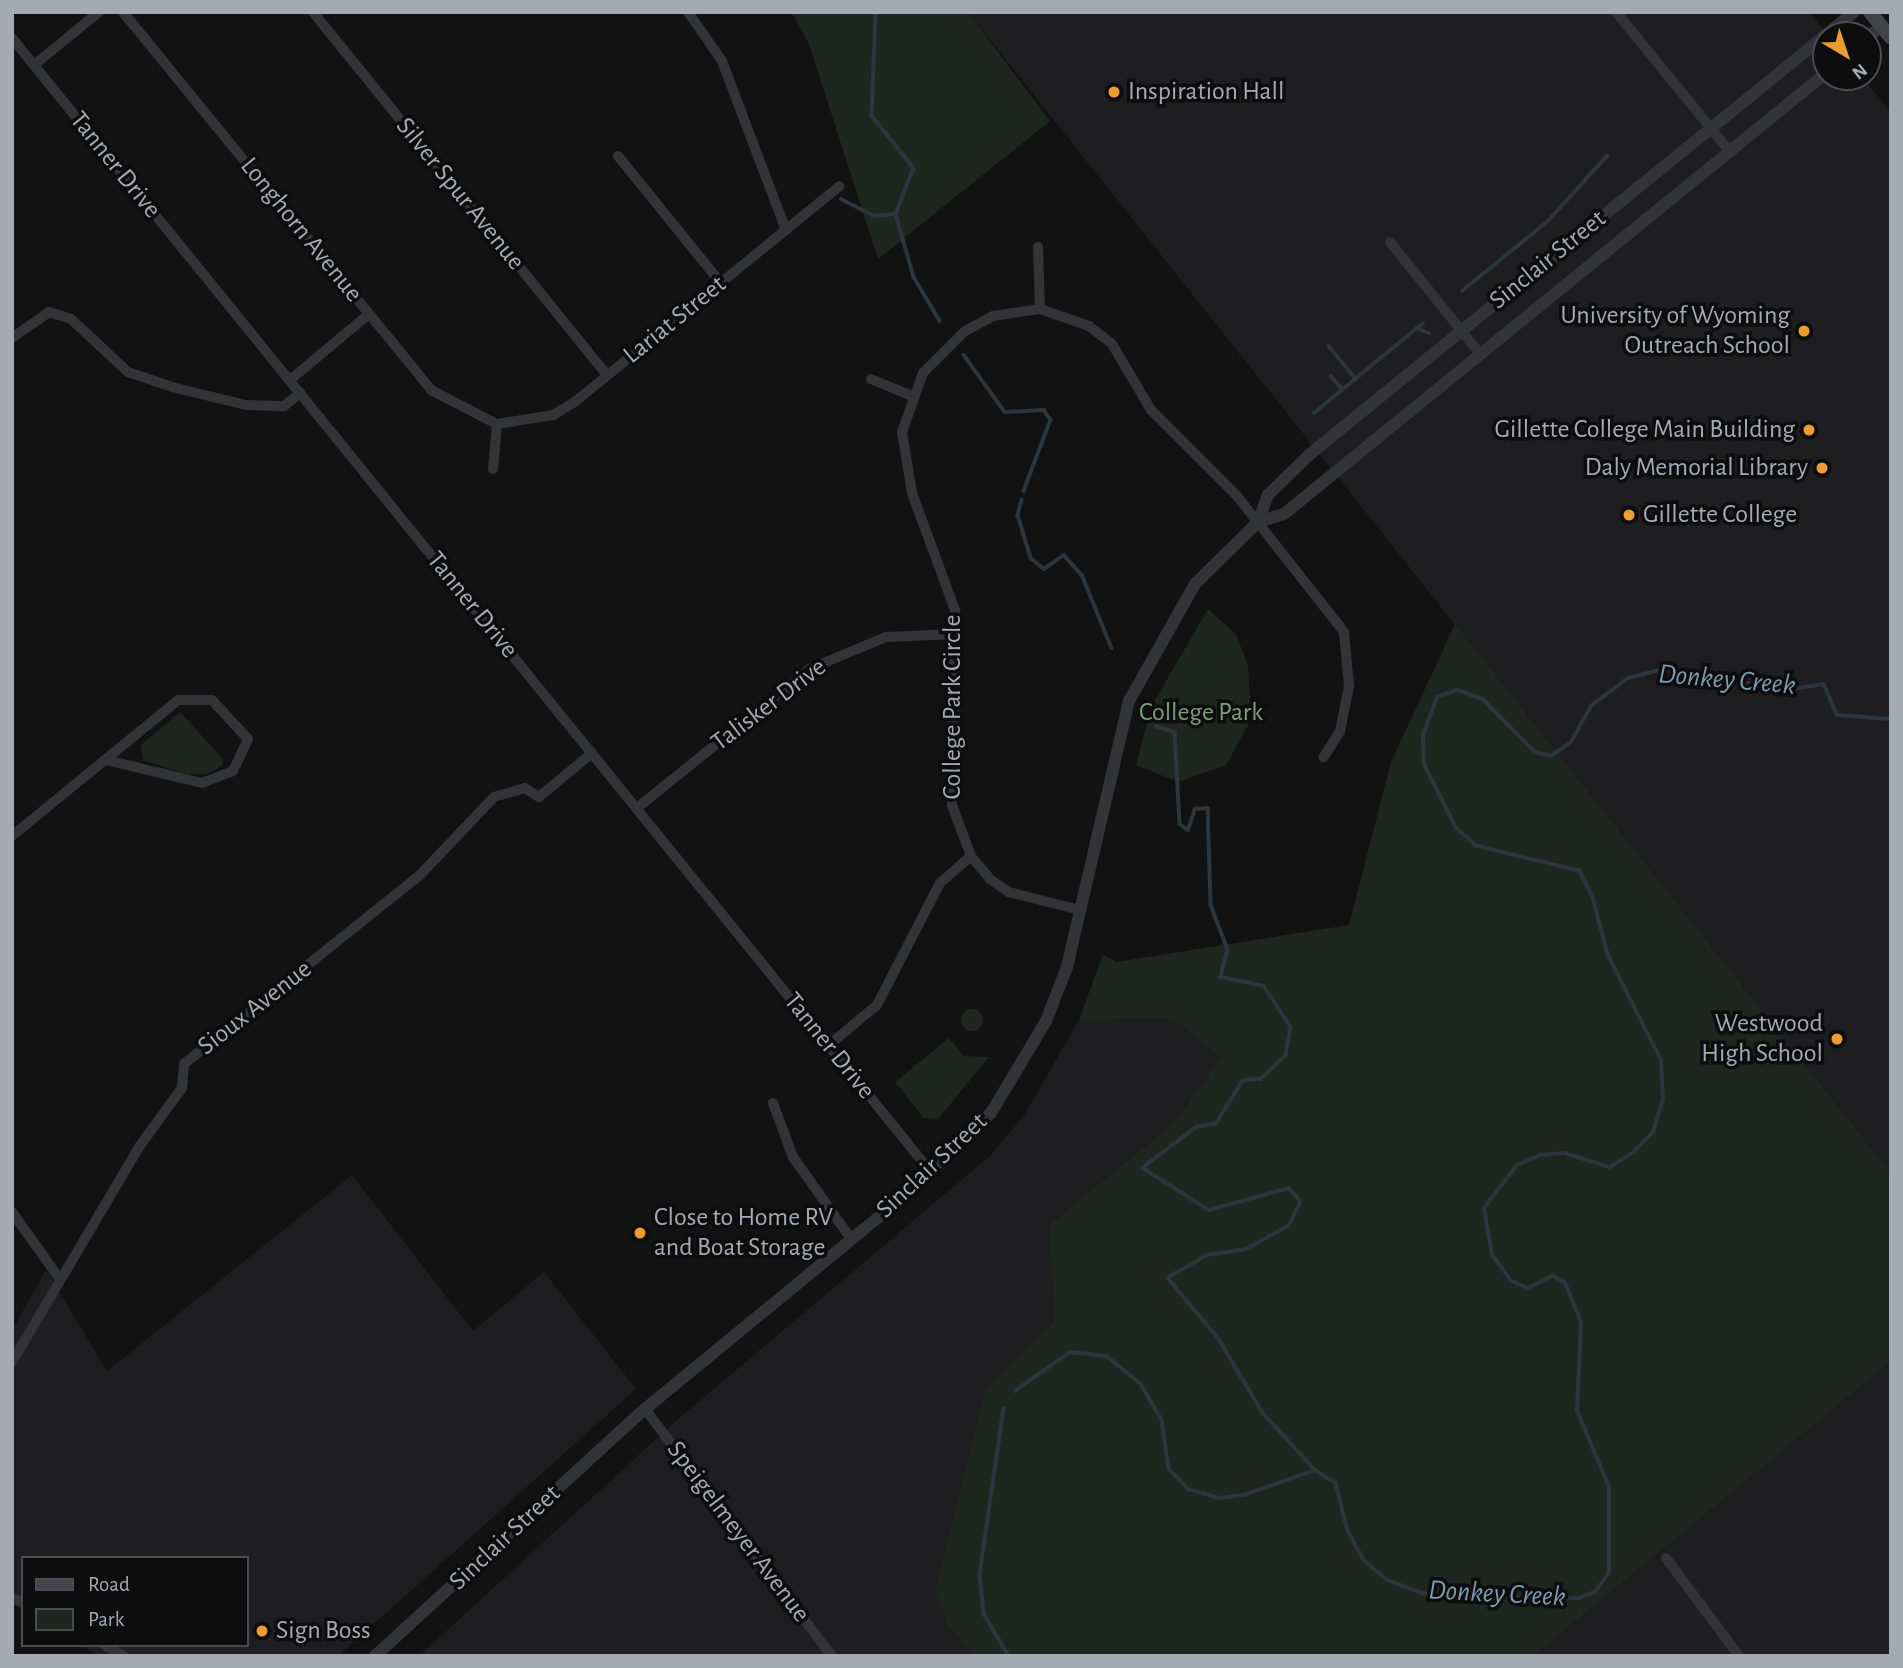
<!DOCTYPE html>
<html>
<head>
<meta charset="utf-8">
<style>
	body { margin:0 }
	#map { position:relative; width:1903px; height:1668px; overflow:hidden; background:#121213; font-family:"Alegreya Sans",sans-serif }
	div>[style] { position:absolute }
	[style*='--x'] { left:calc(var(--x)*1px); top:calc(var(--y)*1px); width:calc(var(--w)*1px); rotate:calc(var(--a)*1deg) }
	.built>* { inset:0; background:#1e1e20 }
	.green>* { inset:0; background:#1e261f }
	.round { border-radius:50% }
	.stream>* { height:3.5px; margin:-1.75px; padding:0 1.75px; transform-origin:1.75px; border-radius:1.75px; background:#2c363c }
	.minor>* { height:10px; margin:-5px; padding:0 5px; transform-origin:5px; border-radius:5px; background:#333438 }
	.tertiary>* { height:12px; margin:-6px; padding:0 6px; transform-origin:6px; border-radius:6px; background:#333438 }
	.secondary>* { height:14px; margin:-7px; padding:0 7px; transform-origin:7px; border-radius:7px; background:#414448 }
	.dots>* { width:19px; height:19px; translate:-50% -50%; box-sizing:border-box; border:4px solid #0d0d0e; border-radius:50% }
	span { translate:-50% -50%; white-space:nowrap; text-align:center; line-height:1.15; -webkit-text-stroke:7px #0d0d0e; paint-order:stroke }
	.poi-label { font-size:26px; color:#a4aab4 }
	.left { translate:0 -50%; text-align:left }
	.right { translate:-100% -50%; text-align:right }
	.street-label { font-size:26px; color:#a4aab4 }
	.park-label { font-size:26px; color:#7c9e7b }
	.water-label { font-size:28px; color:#7b9bae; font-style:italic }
	.frame { position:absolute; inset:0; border:14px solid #a4aab4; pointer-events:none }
	.legend { position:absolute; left:21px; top:1556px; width:228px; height:91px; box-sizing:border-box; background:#0d0d0e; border:2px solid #494c50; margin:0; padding:9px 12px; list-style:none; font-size:21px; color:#a4aab4 }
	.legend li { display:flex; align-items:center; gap:14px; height:35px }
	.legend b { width:35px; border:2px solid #494c50 }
	.north { position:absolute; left:1812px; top:21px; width:70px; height:70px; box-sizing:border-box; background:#0d0d0e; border:2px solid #494c50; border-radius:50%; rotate:141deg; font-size:19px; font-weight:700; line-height:28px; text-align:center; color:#a4aab4 }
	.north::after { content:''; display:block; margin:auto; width:24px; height:32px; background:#ec9c32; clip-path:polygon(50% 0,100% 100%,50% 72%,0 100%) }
</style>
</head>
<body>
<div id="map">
	<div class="built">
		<i style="clip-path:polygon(968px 12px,1809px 12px,1828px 35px,1826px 77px,1862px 77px,1891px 112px,1891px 1173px)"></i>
		<i style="clip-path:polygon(1173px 1019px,1222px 1057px,1177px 1120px,1049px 1225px,1054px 1322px,985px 1391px,950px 1629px,975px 1656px,419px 1656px,677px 1420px,990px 1156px,1025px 1114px,1079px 1020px)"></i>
		<i style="clip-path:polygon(352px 1175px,473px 1331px,544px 1272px,636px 1389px,338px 1656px,98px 1656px,82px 1645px,247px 1645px,247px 1558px,23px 1558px,23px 1606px,12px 1599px,12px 1331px,46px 1270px,107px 1371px)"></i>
		<i style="clip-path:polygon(1891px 1361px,1891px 1656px,1533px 1656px,1782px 1450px)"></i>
	</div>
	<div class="green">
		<i style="clip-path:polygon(791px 12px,968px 12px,1050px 121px,878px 259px,809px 44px)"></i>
		<i style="clip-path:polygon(1208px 609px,1236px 634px,1248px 666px,1251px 720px,1226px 765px,1178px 782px,1136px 765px,1152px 705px)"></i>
		<i style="clip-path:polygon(1455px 624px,1891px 1173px,1891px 1361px,1533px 1656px,975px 1656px,950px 1629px,935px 1592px,985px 1391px,1054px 1322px,1049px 1225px,1177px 1120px,1221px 1057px,1173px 1019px,1079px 1020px,1103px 954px,1116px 962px,1349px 925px,1391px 762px)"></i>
		<i style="clip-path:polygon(180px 712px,223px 759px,222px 766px,208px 774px,186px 774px,143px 760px,141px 745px)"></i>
		<i class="round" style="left:961px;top:1009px;width:22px;height:22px"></i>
		<i style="clip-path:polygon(949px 1038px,964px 1056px,989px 1057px,938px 1119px,924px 1118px,895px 1082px)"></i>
	</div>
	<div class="stream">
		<i style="--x:876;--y:12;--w:104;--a:92.2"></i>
		<i style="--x:872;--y:116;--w:67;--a:51.1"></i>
		<i style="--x:914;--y:168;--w:49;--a:111.4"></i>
		<i style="--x:896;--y:214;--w:66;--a:74.1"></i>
		<i style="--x:914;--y:277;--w:51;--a:59.4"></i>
		<i style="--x:841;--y:199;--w:37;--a:27"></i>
		<i style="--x:874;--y:216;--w:22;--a:-5"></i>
		<i style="--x:1462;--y:291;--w:111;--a:-39.1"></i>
		<i style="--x:1548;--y:221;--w:88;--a:-47.8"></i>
		<i style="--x:1417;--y:328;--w:13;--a:23"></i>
		<i style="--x:1329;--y:346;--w:43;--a:50.7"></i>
		<i style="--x:964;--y:355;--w:70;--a:54.3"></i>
		<i style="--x:1005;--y:412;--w:39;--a:-3"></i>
		<i style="--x:1044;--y:410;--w:12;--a:55"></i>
		<i style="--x:1051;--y:420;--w:76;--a:110.8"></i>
		<i style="--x:1331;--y:376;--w:18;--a:49"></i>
		<i style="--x:1314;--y:413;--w:141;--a:-39.5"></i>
		<i style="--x:1022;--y:500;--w:16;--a:105"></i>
		<i style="--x:1018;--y:515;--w:45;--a:73.2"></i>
		<i style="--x:1031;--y:558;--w:17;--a:40"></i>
		<i style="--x:1044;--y:569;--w:24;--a:-35"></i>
		<i style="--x:1064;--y:555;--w:27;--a:48"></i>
		<i style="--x:1082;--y:575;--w:79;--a:67.7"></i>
		<i style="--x:1156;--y:726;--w:20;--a:18"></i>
		<i style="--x:1175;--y:732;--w:92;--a:86.9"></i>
		<i style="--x:1180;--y:824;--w:10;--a:37"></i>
		<i style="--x:1188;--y:830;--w:22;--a:-72"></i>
		<i style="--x:1195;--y:809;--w:13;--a:-4"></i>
		<i style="--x:1208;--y:808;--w:97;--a:88.2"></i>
		<i style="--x:1211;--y:905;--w:48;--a:69.3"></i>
		<i style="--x:1228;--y:950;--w:28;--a:105"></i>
		<i style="--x:1221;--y:977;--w:44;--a:11.8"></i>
		<i style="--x:1264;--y:986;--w:49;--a:56.6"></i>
		<i style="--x:1291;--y:1027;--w:29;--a:100"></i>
		<i style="--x:1286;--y:1056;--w:34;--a:137"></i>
		<i style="--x:1261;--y:1079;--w:18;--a:174"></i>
		<i style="--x:1243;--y:1081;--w:51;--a:122.1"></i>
		<i style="--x:1216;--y:1124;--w:19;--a:171"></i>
		<i style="--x:1197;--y:1127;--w:68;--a:142.8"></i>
		<i style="--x:1143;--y:1168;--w:78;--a:32.5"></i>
		<i style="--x:1209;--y:1210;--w:83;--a:-15.4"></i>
		<i style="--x:1289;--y:1188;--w:18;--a:49"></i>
		<i style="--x:1301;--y:1202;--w:27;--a:117"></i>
		<i style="--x:1289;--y:1226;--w:50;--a:151.4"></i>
		<i style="--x:1245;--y:1250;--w:37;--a:172"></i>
		<i style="--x:1208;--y:1255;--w:46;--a:150.1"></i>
		<i style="--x:1168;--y:1278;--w:80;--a:50.1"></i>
		<i style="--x:1219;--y:1339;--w:86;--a:59.3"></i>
		<i style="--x:1263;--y:1413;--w:77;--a:47.6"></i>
		<i style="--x:1015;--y:1391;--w:67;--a:-35.3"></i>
		<i style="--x:1070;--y:1352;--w:37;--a:6"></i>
		<i style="--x:1107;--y:1356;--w:44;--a:39.5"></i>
		<i style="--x:1141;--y:1384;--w:42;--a:59.7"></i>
		<i style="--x:1162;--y:1420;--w:49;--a:81.9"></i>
		<i style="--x:1169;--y:1469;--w:28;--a:46"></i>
		<i style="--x:1188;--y:1489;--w:33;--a:16"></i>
		<i style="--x:1220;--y:1498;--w:27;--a:-8"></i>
		<i style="--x:1247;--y:1494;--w:72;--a:-19.4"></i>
		<i style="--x:1315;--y:1470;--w:25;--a:32"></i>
		<i style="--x:1336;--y:1483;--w:49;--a:76"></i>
		<i style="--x:1348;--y:1531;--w:33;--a:61"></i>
		<i style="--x:1364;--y:1560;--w:30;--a:41"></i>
		<i style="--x:1387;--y:1580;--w:37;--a:20"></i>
		<i style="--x:1422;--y:1593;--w:53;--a:4.3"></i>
		<i style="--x:1475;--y:1597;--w:104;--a:0.6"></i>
		<i style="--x:1579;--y:1598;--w:17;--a:-21"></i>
		<i style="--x:1595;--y:1592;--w:24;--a:-54"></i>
		<i style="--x:1609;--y:1573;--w:86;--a:-90"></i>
		<i style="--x:1609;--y:1487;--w:82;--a:-112.8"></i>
		<i style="--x:1577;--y:1411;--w:89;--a:-87.4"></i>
		<i style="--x:1581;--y:1322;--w:42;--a:-112.3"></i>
		<i style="--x:1565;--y:1283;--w:14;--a:-150"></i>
		<i style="--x:1553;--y:1276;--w:28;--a:153"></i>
		<i style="--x:1528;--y:1289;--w:19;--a:-155"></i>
		<i style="--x:1511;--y:1281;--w:32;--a:-126"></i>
		<i style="--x:1492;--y:1255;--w:48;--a:-99.7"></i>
		<i style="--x:1484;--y:1208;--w:54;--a:-52.5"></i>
		<i style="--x:1517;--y:1165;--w:26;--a:-23"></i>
		<i style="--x:1541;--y:1155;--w:23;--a:-5"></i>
		<i style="--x:1564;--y:1153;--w:48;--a:16.9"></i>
		<i style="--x:1610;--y:1167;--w:28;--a:-32"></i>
		<i style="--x:1634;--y:1152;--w:28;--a:-46"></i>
		<i style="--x:1653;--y:1132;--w:34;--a:-73"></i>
		<i style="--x:1663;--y:1100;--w:40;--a:-92.9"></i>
		<i style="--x:1661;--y:1060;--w:117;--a:-117"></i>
		<i style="--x:1608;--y:956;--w:62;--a:-104.9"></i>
		<i style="--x:1592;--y:896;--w:28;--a:-117"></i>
		<i style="--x:1579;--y:871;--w:106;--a:-166.4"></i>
		<i style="--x:1476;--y:846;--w:27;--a:-138"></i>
		<i style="--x:1456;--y:828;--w:71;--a:-116.9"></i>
		<i style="--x:1424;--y:765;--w:30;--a:-92"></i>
		<i style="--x:1423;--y:735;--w:40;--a:-69.8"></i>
		<i style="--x:1437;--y:697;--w:21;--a:-19"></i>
		<i style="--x:1457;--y:690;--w:28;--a:19"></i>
		<i style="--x:1483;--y:699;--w:74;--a:45.5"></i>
		<i style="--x:1535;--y:752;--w:16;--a:14"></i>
		<i style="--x:1551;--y:756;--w:24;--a:-35"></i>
		<i style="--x:1571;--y:742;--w:41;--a:-60.9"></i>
		<i style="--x:1591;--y:706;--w:46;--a:-37.1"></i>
		<i style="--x:1628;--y:678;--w:38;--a:-14"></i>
		<i style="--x:1665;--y:669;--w:124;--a:9.8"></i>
		<i style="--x:1787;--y:690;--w:37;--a:-9"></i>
		<i style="--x:1824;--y:684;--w:34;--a:67"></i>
		<i style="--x:1837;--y:715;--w:54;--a:4.2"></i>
		<i style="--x:1004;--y:1408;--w:169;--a:98.2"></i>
		<i style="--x:980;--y:1575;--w:39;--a:84"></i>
		<i style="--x:984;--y:1614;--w:49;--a:59.2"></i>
	</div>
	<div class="minor">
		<i style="--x:123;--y:12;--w:488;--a:50.8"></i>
		<i style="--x:431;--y:390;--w:74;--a:27.3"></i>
		<i style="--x:497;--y:424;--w:57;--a:-9.1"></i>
		<i style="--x:553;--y:415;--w:27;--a:-31"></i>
		<i style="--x:576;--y:401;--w:340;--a:-39.2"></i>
		<i style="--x:313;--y:12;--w:467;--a:51"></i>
		<i style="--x:688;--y:12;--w:60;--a:55.2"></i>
		<i style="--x:722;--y:61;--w:181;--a:69.3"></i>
		<i style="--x:1616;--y:12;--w:181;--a:50.8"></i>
		<i style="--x:12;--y:38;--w:1460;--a:50.98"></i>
		<i style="--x:34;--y:65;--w:84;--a:-39.2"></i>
		<i style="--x:618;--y:156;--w:164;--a:51"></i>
		<i style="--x:1390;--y:242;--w:144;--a:51.2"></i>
		<i style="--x:1038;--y:247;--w:62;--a:88.2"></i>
		<i style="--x:12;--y:338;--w:45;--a:-35.1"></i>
		<i style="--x:49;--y:312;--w:23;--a:18"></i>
		<i style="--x:71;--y:319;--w:78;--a:42.9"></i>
		<i style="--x:128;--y:372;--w:46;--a:18.8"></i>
		<i style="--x:172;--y:387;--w:76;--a:13.7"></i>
		<i style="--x:246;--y:405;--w:38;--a:2"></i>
		<i style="--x:284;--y:406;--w:21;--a:-39"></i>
		<i style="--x:871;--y:379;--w:44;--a:22.5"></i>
		<i style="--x:290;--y:380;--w:103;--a:-39.9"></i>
		<i style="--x:493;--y:469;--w:45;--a:-84.9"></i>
		<i style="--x:637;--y:808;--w:221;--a:-38.9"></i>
		<i style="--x:809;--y:669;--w:83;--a:-22.6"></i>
		<i style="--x:886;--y:637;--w:72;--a:-2.4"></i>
		<i style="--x:12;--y:836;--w:215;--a:-39.3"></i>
		<i style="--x:178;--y:700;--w:34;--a:0"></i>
		<i style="--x:212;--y:700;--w:53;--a:47.3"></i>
		<i style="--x:248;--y:739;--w:35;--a:115"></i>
		<i style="--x:233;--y:771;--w:33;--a:159"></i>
		<i style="--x:202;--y:783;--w:99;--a:-166.5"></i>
		<i style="--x:1080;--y:910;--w:73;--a:-165.8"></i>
		<i style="--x:1009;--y:892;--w:23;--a:-146"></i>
		<i style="--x:990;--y:879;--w:30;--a:-130"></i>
		<i style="--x:971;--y:856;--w:54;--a:-110.4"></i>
		<i style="--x:952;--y:805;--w:195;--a:-89.1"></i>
		<i style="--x:955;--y:610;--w:125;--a:-110.2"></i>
		<i style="--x:912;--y:493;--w:62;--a:-99.3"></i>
		<i style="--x:902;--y:432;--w:63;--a:-70.4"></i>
		<i style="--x:923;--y:373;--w:59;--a:-45"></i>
		<i style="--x:965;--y:331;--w:32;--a:-28"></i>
		<i style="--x:993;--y:316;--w:48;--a:-8.5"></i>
		<i style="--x:1040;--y:309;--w:52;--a:19.1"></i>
		<i style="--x:1089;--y:326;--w:29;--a:38"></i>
		<i style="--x:1112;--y:344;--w:77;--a:59.4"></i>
		<i style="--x:1151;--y:410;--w:122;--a:45"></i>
		<i style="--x:1237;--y:496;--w:173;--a:51.8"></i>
		<i style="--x:1344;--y:632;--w:54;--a:84.7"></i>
		<i style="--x:1349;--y:686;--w:46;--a:101.3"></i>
		<i style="--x:1340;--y:731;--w:31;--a:122"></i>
		<i style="--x:829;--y:1045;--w:62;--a:-39.8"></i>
		<i style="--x:877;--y:1005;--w:137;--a:-62.7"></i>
		<i style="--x:940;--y:883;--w:41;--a:-41.1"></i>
		<i style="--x:773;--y:1103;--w:58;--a:69.7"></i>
		<i style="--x:793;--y:1157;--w:100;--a:54.7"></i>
		<i style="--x:12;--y:1212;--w:81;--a:54.5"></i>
		<i style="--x:12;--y:1362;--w:250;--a:-59.4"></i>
		<i style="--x:139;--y:1147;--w:73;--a:-53.9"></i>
		<i style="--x:182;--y:1088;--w:24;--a:-85"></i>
		<i style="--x:184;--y:1064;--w:301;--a:-38.7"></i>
		<i style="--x:419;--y:876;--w:109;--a:-46.5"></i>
		<i style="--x:494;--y:797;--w:32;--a:-16"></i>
		<i style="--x:525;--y:788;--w:17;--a:33"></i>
		<i style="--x:539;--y:797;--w:69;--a:-39.7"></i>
		<i style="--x:645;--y:1409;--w:310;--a:52.9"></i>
		<i style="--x:1666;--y:1558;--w:122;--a:53.3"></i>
		<i style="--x:12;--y:1598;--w:12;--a:24"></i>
		<i style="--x:104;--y:1645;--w:23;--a:29"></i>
	</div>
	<div class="tertiary">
		<i style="--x:1868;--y:38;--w:18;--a:-43"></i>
		<i style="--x:1258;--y:522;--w:29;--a:-70"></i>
		<i style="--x:1268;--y:495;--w:59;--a:-44.3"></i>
		<i style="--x:1310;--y:454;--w:701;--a:-39.09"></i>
		<i style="--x:375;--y:1656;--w:366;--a:-42.5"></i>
		<i style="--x:645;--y:1409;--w:323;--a:-39.4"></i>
		<i style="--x:895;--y:1204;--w:132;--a:-43.5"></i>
		<i style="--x:991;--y:1113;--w:107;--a:-59.1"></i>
		<i style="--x:1046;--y:1021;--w:58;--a:-68.7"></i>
		<i style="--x:1067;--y:967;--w:273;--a:-76.9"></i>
		<i style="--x:1129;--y:701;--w:134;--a:-60.6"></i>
		<i style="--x:1195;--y:584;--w:88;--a:-44.5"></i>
		<i style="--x:1258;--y:522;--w:27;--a:-17"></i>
		<i style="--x:1284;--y:514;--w:699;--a:-39.13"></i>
	</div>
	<div class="secondary">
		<i style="--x:1870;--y:12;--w:33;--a:51"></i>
	</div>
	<div class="dots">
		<i style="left:1114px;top:92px;background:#ec9c32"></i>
		<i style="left:1804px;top:331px;background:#ec9c32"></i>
		<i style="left:1809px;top:430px;background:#ec9c32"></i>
		<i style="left:1822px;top:468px;background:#ec9c32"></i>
		<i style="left:1629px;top:515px;background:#ec9c32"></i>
		<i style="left:1837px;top:1039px;background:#ec9c32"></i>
		<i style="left:640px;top:1233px;background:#ec9c32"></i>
		<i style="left:262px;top:1631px;background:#ec9c32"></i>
	</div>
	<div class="poi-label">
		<span class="left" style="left:1128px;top:92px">Inspiration Hall</span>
		<span class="right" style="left:1790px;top:331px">University of Wyoming<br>Outreach School</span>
		<span class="right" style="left:1795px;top:430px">Gillette College Main Building</span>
		<span class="right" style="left:1808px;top:468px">Daly Memorial Library</span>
		<span class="left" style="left:1643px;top:515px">Gillette College</span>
		<span class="right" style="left:1823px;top:1039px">Westwood<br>High School</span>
		<span class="left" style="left:654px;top:1233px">Close to Home RV<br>and Boat Storage</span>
		<span class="left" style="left:276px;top:1631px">Sign Boss</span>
	</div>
	<div class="street-label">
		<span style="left:115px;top:165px;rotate:51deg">Tanner Drive</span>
		<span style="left:460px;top:194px;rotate:51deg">Silver Spur Avenue</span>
		<span style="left:301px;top:230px;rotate:51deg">Longhorn Avenue</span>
		<span style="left:1548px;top:260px;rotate:-39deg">Sinclair Street</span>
		<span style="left:675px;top:320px;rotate:-39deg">Lariat Street</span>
		<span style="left:472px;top:605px;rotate:51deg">Tanner Drive</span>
		<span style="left:769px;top:705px;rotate:-37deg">Talisker Drive</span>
		<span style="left:953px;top:707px;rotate:-90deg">College Park Circle</span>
		<span style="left:255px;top:1008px;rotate:-38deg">Sioux Avenue</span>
		<span style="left:829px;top:1046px;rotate:51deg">Tanner Drive</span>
		<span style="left:932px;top:1166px;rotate:-43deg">Sinclair Street</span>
		<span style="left:738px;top:1532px;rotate:53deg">Speigelmeyer Avenue</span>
		<span style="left:505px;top:1538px;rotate:-43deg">Sinclair Street</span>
	</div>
	<div class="park-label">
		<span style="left:1201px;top:713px">College Park</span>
	</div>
	<div class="water-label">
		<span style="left:1727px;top:680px;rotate:5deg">Donkey Creek</span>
		<span style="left:1497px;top:1594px;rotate:3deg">Donkey Creek</span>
	</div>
	<div class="frame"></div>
	<ul class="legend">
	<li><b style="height:9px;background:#414448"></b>Road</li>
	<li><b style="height:19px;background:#1e261f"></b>Park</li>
	</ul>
	<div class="north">N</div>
</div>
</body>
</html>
